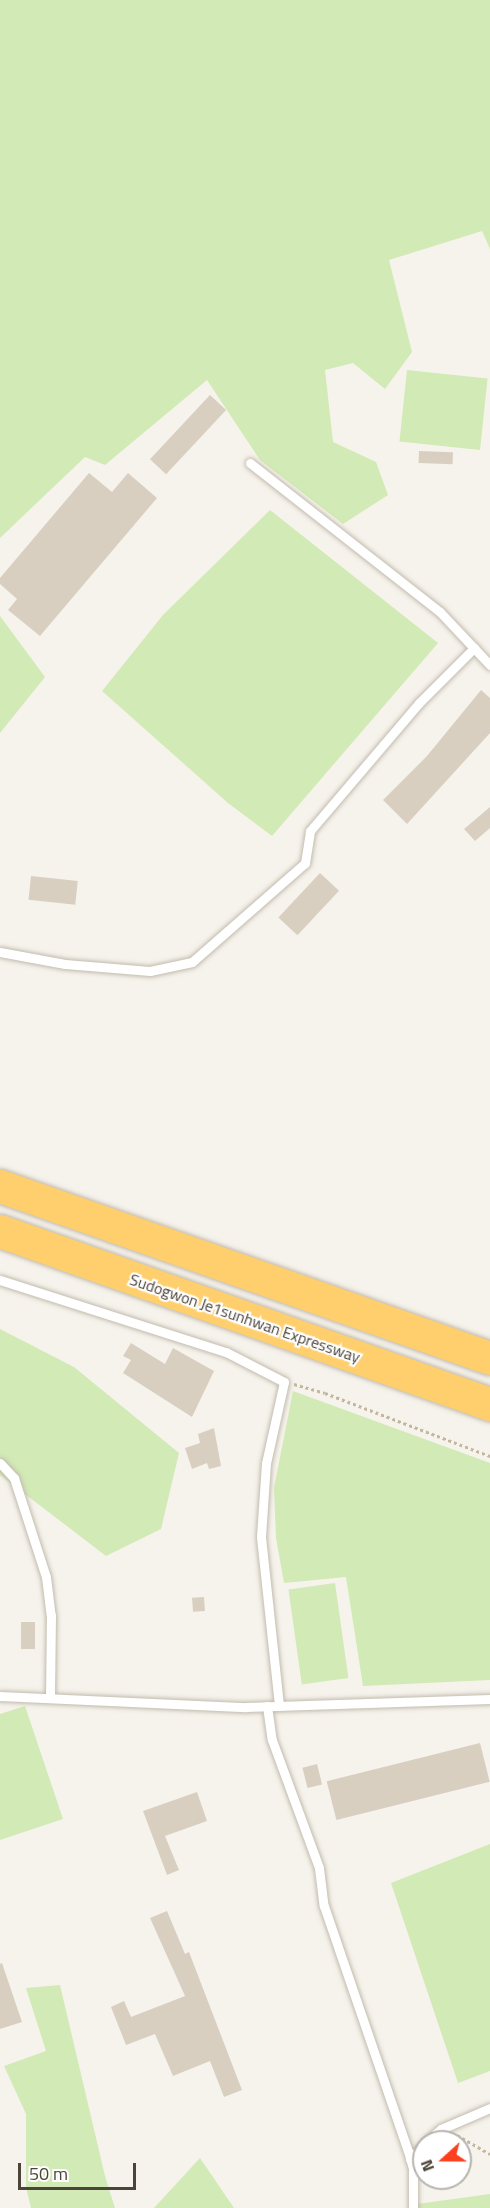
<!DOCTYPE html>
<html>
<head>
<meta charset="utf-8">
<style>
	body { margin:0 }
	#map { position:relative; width:490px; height:2208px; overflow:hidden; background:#f6f3ec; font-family:"Titillium Web",sans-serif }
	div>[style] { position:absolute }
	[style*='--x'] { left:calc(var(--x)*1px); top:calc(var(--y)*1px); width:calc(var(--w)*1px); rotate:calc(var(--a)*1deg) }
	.green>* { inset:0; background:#d2eab5; transform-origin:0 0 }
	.building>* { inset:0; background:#d8cfc1; transform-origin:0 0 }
	.path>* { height:3px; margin-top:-1.5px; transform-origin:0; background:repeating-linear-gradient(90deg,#c4b79f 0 3px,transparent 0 6px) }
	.roads { filter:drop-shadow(0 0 2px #c2bbae) drop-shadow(0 0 2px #c2bbae) }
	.service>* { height:9px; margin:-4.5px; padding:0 4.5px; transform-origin:4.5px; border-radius:4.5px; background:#fff }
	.motorway>* { height:33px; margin:-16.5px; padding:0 16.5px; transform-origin:16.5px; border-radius:16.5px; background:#ffcf6e }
	span { translate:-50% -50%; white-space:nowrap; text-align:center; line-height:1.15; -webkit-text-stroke:4.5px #fff; paint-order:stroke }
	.street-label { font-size:16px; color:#4b4439 }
	.north { position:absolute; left:412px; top:2130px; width:60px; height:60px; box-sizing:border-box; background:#fff; border:2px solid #b7b4b0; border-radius:50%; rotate:249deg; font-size:16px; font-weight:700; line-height:24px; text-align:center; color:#4b4439 }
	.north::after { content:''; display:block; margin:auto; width:21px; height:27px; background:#fc3f1d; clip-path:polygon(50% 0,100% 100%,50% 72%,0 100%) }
	.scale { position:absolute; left:18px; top:2163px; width:118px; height:27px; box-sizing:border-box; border:3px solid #4b4439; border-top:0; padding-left:8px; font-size:18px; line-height:21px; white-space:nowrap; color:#4b4439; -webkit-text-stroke:4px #fff; paint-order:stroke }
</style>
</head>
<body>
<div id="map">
	<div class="green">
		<i style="clip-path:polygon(0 0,490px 0,490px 249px,482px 231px,389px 260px,412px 352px,385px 389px,353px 363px,325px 370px,333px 442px,376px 462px,388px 495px,343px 524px,260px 460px,207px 380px,105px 465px,85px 457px,0 538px)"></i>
		<i style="left:407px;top:370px;width:81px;height:72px;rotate:6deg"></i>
		<i style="clip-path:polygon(270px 510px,438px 643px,272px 836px,228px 803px,102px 691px,163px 615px)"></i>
		<i style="clip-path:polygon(0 616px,45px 677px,0 733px)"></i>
		<i style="clip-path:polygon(0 1329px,74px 1367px,179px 1453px,161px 1529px,106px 1556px,0 1475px)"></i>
		<i style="clip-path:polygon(293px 1391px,490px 1463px,490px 1680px,363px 1686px,346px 1577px,284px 1583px,276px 1538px,274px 1488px)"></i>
		<i style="left:335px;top:1583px;width:96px;height:47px;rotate:82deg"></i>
		<i style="clip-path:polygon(25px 1706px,63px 1819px,0 1840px,0 1714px)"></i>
		<i style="clip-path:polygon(490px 1844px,490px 2071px,458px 2083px,391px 1883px)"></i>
		<i style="clip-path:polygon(60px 1985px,105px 2176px,115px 2208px,31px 2208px,26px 2187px,26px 2114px,4px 2066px,46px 2051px,26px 1988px)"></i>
		<i style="clip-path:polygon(200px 2158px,234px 2208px,154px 2208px)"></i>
		<i style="clip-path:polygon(490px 2194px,490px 2208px,417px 2208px,417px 2204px)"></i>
	</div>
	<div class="building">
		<i style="left:210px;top:395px;width:22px;height:88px;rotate:43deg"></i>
		<i style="left:419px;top:451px;width:34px;height:12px;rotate:2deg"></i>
		<i style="clip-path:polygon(89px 473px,112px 492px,128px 473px,157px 498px,40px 636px,8px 610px,17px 599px,0 584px,0 578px)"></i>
		<i style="clip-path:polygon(481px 690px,490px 698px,490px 733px,407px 824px,383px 800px,427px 756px)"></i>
		<i style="clip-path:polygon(490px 807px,490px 828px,475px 841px,464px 829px)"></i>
		<i style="left:320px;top:873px;width:26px;height:61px;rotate:43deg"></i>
		<i style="left:31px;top:876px;width:47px;height:24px;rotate:6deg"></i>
		<i style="clip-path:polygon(131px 1343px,165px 1364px,173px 1348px,214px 1371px,192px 1417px,123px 1373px,131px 1360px,123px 1356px)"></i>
		<i style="clip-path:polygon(214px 1428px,221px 1466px,209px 1469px,207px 1463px,192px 1469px,185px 1448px,200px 1443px,198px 1434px)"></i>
		<i style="left:204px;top:1597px;width:14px;height:12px;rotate:86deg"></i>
		<i style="left:21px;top:1622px;width:14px;height:27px"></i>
		<i style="left:480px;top:1743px;width:40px;height:158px;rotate:76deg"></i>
		<i style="left:317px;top:1764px;width:21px;height:15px;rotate:76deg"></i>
		<i style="clip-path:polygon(197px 1792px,207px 1821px,165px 1836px,179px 1870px,167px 1875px,143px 1811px)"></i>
		<i style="clip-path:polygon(167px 1911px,185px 1954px,189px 1952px,242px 2090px,224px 2097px,210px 2061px,173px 2076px,155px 2034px,126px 2045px,111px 2007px,124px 2001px,131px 2017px,185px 1996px,150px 1918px)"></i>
		<i style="clip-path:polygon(2px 1963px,22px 2022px,0 2029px,0 1964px)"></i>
	</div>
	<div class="path">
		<i style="--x:294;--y:1384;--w:32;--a:16"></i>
		<i style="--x:325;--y:1393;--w:177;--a:20.9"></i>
		<i style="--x:457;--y:2135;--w:38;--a:30"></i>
	</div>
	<div class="roads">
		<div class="service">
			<i style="--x:250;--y:463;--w:241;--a:38.1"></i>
			<i style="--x:440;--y:612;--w:73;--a:46.7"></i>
			<i style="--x:0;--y:952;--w:66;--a:10.5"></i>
			<i style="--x:65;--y:964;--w:85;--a:4.7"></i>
			<i style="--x:150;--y:971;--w:43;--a:-12.1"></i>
			<i style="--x:192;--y:962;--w:150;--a:-41.2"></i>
			<i style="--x:305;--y:863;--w:32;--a:-81"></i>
			<i style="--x:310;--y:831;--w:168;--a:-49.6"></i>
			<i style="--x:419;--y:703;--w:78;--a:-45"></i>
			<i style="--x:0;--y:1280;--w:237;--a:17.7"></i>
			<i style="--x:226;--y:1352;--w:65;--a:27.3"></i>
			<i style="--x:284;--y:1382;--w:83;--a:102.5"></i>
			<i style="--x:266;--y:1463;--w:74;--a:93.9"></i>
			<i style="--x:261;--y:1537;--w:170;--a:83.9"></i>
			<i style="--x:0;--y:1463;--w:21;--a:47"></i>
			<i style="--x:14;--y:1478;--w:104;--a:72.1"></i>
			<i style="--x:46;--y:1577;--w:38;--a:83"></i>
			<i style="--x:51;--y:1615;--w:83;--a:90.7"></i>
			<i style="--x:0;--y:1696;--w:246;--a:2.6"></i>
			<i style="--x:246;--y:1707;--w:244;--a:-1.9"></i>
			<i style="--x:267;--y:1706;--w:34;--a:82"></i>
			<i style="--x:272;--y:1740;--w:136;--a:69.8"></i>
			<i style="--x:319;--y:1868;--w:38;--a:83"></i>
			<i style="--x:324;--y:1906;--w:259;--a:71.1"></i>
			<i style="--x:408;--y:2151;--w:18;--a:74"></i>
			<i style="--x:413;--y:2168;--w:40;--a:90"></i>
			<i style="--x:426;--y:2142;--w:20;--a:-41"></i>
			<i style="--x:441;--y:2129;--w:53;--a:-23.2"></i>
			<i style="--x:410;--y:2159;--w:20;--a:-45"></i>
		</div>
		<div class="motorway">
			<i style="--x:0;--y:1186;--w:519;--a:19.34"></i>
			<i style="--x:0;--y:1231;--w:520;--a:19.45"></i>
		</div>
	</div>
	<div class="street-label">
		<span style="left:245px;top:1318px;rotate:19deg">Sudogwon Je1sunhwan Expressway</span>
	</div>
	<div class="north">N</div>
	<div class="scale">50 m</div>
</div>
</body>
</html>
